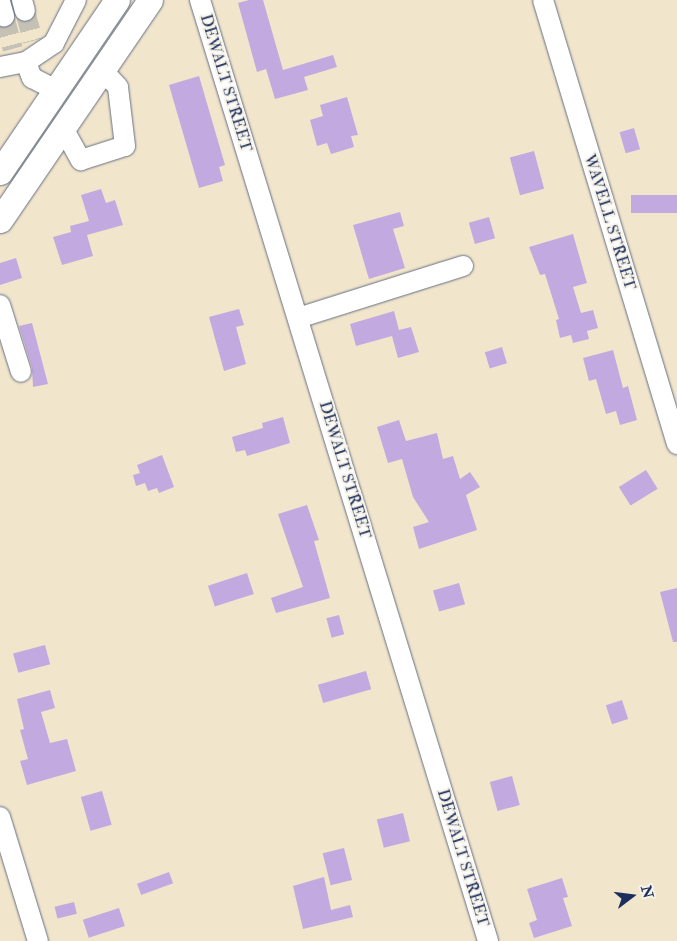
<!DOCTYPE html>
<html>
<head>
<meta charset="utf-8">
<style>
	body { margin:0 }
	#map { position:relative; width:677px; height:941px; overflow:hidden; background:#f1e5cb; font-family:"IM FELL Double Pica",serif }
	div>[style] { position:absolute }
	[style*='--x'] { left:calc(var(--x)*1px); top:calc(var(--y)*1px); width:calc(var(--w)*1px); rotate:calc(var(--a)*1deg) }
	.building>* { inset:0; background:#c2aae1; transform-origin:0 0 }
	.minor-tunnel>* { height:20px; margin-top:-10px; transform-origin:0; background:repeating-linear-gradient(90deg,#c6c1b5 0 20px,transparent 0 30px) }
	.roads { filter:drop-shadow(0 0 1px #666f84) drop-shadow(0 0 1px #666f84) }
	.minor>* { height:20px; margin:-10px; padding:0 10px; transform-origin:10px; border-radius:10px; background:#fff }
	.major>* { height:25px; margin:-12.5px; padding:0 12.5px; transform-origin:12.5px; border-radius:12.5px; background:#fff }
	span { translate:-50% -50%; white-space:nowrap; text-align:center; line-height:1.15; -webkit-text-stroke:4px #f7f3e8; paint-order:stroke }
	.street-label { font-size:16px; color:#1b2f5e }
	.north { position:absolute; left:607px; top:871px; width:50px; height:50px; -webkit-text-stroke:4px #f7f3e8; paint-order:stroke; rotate:75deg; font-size:14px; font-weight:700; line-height:20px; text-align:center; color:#1b2f5e }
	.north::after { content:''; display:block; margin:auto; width:18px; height:22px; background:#1b2f5e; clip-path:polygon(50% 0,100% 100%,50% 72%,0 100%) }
</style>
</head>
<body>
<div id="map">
	<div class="building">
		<i style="clip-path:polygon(249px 0,263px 0,283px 70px,333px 55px,337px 67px,304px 77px,308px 90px,275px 99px,266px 69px,257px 72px,238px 3px)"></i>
		<i style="clip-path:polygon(199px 76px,225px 165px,219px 167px,223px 181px,199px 188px,169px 85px)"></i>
		<i style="clip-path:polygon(347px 97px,358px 135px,351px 136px,354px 147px,331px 154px,327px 143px,317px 146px,310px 120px,323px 116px,320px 105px)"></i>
		<i style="left:634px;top:128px;width:22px;height:15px;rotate:74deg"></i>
		<i style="left:534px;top:151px;width:39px;height:25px;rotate:75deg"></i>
		<i style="clip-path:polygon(101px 189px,106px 203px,115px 200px,123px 225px,87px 235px,93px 256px,62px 265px,53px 237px,71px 232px,70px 226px,89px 221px,81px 195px)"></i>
		<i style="left:677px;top:195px;width:18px;height:46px;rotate:90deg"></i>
		<i style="clip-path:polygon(400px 212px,404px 226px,393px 229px,405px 268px,369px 279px,353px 225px)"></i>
		<i style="left:489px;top:217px;width:22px;height:21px;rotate:74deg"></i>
		<i style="clip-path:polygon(573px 234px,587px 283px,573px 287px,581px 313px,593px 310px,598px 328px,587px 331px,589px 339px,573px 343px,571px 335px,560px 338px,556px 320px,559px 319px,545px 274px,540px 275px,529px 247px)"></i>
		<i style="clip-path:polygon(16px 258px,22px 278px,0 285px,0 263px)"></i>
		<i style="clip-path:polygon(239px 309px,244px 325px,236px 327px,246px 364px,224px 371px,209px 317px)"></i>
		<i style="clip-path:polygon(394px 311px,399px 330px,411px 327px,419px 352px,398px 358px,392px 336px,356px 346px,350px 324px)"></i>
		<i style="clip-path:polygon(32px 323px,48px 384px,33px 387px,32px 368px,19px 326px)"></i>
		<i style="left:502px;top:347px;width:17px;height:18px;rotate:73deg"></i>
		<i style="clip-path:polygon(613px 350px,623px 388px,628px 386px,637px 420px,620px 425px,616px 411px,606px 414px,596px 379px,589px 381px,583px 358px)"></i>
		<i style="clip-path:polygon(283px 417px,290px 443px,247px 456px,245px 450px,236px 452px,232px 437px,263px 428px,262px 423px)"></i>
		<i style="clip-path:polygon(399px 420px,406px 441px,437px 433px,443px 459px,453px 456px,460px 479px,470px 472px,480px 487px,466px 495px,477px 530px,419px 549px,413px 527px,429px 522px,413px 497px,402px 459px,388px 463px,377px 427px)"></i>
		<i style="clip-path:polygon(162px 455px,174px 487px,159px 493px,157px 488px,148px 491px,145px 483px,136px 486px,133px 475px,140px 473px,137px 465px)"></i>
		<i style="left:646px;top:470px;width:22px;height:32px;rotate:58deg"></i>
		<i style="clip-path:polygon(307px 505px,319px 540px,314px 541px,330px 598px,276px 613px,271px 598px,303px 587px,278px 514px)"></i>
		<i style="left:247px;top:573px;width:22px;height:41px;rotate:72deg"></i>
		<i style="left:459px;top:583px;width:22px;height:27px;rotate:74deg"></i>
		<i style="clip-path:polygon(677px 588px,677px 642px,673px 642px,660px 592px)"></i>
		<i style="left:339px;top:615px;width:20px;height:13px;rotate:75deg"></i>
		<i style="left:45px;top:645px;width:20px;height:33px;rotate:75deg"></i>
		<i style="left:366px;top:671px;width:19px;height:50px;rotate:74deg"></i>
		<i style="clip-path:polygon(50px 690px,55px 708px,41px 712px,50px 743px,67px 739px,76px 771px,27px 785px,20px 761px,28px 759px,20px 730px,24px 729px,17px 699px)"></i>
		<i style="left:622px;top:700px;width:20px;height:17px;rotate:72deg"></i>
		<i style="left:512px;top:776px;width:30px;height:23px;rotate:75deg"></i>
		<i style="left:102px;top:791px;width:35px;height:22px;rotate:74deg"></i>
		<i style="left:403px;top:813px;width:29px;height:27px;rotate:76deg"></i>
		<i style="left:344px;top:848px;width:33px;height:22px;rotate:76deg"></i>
		<i style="left:169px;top:872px;width:12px;height:34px;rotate:70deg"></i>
		<i style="clip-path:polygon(324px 877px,331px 910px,350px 905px,353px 917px,303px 929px,293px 886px)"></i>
		<i style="clip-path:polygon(562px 878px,568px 897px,563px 898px,572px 926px,534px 938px,529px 923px,537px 920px,527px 889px)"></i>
		<i style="left:74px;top:902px;width:12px;height:20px;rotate:76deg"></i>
		<i style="left:119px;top:908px;width:19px;height:38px;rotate:72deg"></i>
	</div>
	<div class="minor-tunnel">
		<i style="--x:25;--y:11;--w:31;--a:75"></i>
		<i style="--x:4;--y:16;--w:34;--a:75"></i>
	</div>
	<div class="roads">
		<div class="minor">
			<i style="--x:22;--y:0;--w:11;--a:75"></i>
			<i style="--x:200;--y:0;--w:984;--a:72.98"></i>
			<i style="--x:543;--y:0;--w:464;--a:73.2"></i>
			<i style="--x:0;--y:2;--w:15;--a:74"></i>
			<i style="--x:0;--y:67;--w:26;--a:-11"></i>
			<i style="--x:56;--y:90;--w:27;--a:-153"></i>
			<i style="--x:32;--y:78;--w:17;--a:-111"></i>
			<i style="--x:26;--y:62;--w:34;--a:-34"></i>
			<i style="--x:54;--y:43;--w:48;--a:-62.9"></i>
			<i style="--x:63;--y:128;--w:37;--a:61"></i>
			<i style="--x:81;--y:160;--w:46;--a:-17.7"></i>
			<i style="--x:125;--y:146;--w:59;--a:-96.8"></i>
			<i style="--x:118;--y:87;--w:23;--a:-133"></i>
			<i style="--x:0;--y:305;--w:70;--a:72.6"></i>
			<i style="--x:298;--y:318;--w:173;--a:-17.5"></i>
			<i style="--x:0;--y:817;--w:130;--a:73"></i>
		</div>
		<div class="major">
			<i style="--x:0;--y:172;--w:208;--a:-55.8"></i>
			<i style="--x:0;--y:220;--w:266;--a:-55.7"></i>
		</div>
	</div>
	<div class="street-label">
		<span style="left:226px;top:83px;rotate:73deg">DEWALT STREET</span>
		<span style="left:610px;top:222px;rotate:73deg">WAVELL STREET</span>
		<span style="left:345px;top:470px;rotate:73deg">DEWALT STREET</span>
		<span style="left:463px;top:858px;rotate:73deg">DEWALT STREET</span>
	</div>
	<div class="north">N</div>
</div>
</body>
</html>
